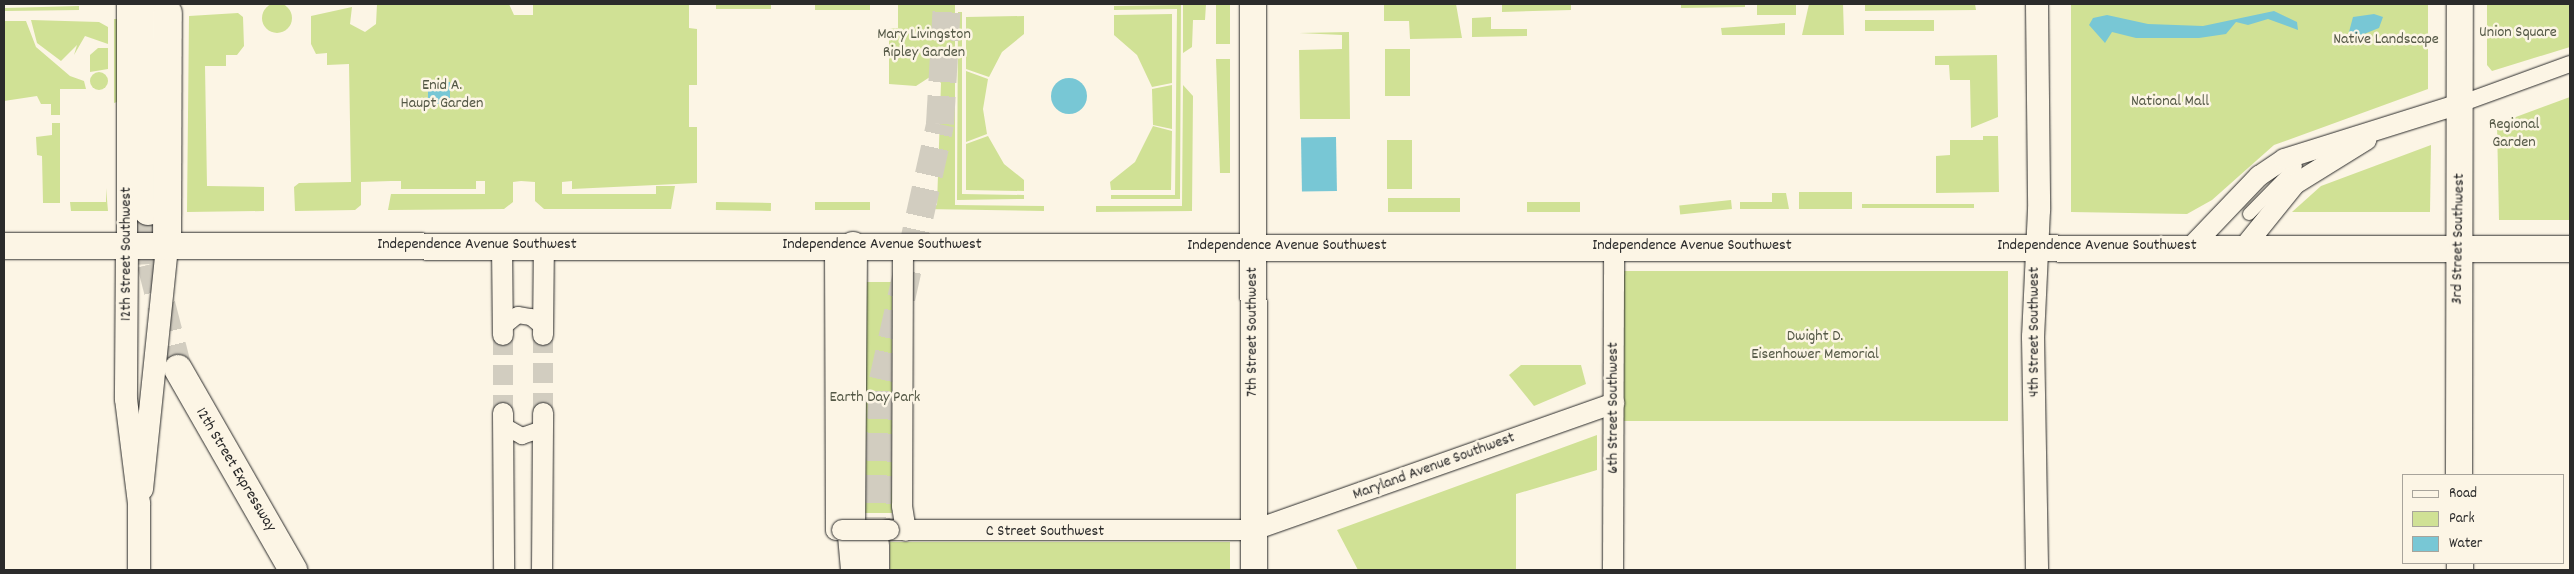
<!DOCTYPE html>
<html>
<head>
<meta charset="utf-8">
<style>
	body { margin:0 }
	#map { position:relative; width:2574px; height:574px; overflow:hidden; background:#fcf5e5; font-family:Dekko,sans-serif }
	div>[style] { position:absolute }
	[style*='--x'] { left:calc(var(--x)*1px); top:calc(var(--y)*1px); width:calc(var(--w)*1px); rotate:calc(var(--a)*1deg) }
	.green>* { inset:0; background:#d0e195; transform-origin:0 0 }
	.round { border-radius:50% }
	.water>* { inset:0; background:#78c7d5; transform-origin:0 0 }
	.tertiary-tunnel>* { height:20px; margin-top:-10px; transform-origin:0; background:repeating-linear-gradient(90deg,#d2cdc0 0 20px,transparent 0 30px) }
	.motorway-tunnel>* { height:28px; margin-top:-14px; transform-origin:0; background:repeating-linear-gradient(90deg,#d2cdc0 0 28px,transparent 0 42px) }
	.roads { filter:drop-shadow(0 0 1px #2b2b2b) drop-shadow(0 0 1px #2b2b2b) }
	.pedestrian>* { height:12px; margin:-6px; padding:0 6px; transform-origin:6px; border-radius:6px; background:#fcf5e5 }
	.minor>* { height:16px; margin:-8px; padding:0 8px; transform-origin:8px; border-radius:8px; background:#fcf5e5 }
	.tertiary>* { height:20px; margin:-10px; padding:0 10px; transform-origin:10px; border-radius:10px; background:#fcf5e5 }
	.secondary>* { height:22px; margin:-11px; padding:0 11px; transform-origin:11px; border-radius:11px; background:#fcf5e5 }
	.primary>* { height:26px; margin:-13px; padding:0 13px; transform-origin:13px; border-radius:13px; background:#fcf5e5 }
	.motorway>* { height:28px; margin:-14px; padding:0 14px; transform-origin:14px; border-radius:14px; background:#fcf5e5 }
	.bridges { filter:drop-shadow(0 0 1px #2b2b2b) drop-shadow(0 0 1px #2b2b2b) }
	.tertiary-bridge>* { height:20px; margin:-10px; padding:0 10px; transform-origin:10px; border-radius:10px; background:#fcf5e5 }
	span { translate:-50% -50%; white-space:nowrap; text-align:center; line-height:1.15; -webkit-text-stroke:5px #fcf5e5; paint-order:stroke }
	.park-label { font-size:16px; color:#545846 }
	.street-label { font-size:16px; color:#2b2b2b }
	.frame { position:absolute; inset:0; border:5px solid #2b2b2b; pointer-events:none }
	.legend { position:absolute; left:2402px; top:474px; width:162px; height:90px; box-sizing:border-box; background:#fcf5e5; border:1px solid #a8a49b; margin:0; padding:6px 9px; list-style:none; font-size:15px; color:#2b2b2b }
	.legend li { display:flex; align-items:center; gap:10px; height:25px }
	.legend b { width:25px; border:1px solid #a8a49b }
</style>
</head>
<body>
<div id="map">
	<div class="green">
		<i class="round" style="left:262px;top:3px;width:30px;height:30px"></i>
		<i style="clip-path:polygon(377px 4px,509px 4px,514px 15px,533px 15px,533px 4px,689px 4px,689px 28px,697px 29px,697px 85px,689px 85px,689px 127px,697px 127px,697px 183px,572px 189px,572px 181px,562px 182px,562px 194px,656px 194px,656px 186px,675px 186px,671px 209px,544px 209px,535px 201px,535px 182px,521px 181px,513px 182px,513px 202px,504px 209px,388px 210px,391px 194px,485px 194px,485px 181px,476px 181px,476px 189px,401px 189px,401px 181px,391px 181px,361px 182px,361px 205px,355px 210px,295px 211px,294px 187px,299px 183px,351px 182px,349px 64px,327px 65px,327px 53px,316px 54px,311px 44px,311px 16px,352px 7px,350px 24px,365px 32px,376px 24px)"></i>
		<i style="left:716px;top:4px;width:55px;height:5px"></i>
		<i style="left:815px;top:4px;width:55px;height:6px"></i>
		<i style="clip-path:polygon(898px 4px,955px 4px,955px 205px,1044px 206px,1044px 211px,924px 209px,937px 205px,941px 83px,933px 75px,916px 86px,889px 84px,889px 29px,898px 28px)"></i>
		<i style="clip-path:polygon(1183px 4px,1206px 4px,1205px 20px,1193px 20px,1192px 47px,1183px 53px)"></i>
		<i style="left:1216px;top:4px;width:14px;height:40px"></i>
		<i style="clip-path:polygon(1456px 4px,1462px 38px,1410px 39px,1409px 21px,1384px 21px,1384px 5px)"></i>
		<i style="clip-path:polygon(1502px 4px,1571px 4px,1571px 10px,1502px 12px)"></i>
		<i style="clip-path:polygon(1681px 4px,1745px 4px,1745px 7px,1681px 8px)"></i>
		<i style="left:1757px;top:4px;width:39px;height:11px"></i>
		<i style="clip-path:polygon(1809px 4px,1843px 4px,1844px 35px,1802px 35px)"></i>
		<i style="clip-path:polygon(1865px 4px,1975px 4px,1976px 10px,1865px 11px)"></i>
		<i style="clip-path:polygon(2071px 4px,2428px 4px,2428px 89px,2274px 145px,2212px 200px,2187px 214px,2071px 212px)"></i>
		<i style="clip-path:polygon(2487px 4px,2570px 4px,2570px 47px,2492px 71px,2487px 65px)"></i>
		<i style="clip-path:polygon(1181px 5px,1180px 199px,1111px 199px,1111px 195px,1175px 195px,1177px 9px,1114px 10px,1114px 6px)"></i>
		<i style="clip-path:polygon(79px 6px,79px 10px,4px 11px,4px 8px)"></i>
		<i style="clip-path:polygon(958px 12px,962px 12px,962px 194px,1024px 195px,1024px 199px,957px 200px)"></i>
		<i style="clip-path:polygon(238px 13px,243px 17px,244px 46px,237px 55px,226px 55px,226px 66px,205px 66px,207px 186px,264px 187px,264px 211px,187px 212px,189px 16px)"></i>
		<i style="clip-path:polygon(1172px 14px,1172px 83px,1152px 87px,1137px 55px,1114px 35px,1114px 15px)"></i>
		<i style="clip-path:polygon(1024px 16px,1024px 34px,1002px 52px,989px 77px,966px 69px,966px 17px)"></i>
		<i style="clip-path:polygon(1491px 17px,1491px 29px,1527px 29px,1527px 36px,1472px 37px,1472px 18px)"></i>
		<i style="clip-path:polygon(114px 19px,119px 19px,117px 102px,114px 103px)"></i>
		<i style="clip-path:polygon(31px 20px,99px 22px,108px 27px,108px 44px,85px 36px,74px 55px,77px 45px,61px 61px,37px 43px)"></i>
		<i style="left:1865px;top:20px;width:69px;height:11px"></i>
		<i style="clip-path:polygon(4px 21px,26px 21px,36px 47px,70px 76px,84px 81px,86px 89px,60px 89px,60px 115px,51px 115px,51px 104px,41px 104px,37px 96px,4px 101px)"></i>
		<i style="clip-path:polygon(1785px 23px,1785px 35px,1722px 35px,1721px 28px)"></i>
		<i style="clip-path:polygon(1349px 32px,1350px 119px,1300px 119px,1299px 50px,1342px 49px,1342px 35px,1299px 33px)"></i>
		<i style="clip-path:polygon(98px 48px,108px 48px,108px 69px,90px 72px,90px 55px)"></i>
		<i style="left:1385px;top:49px;width:25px;height:47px"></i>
		<i style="clip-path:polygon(1997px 55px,1998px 117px,1971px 128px,1970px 80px,1950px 80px,1949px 65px,1935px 65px,1935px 56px)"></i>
		<i style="clip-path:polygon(1216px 59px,1230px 59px,1230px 173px,1220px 173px)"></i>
		<i style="clip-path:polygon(966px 71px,988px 79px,983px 109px,987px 134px,966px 142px)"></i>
		<i class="round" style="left:90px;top:72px;width:18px;height:18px"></i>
		<i style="clip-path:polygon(1172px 85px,1172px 129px,1153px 125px,1152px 89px)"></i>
		<i style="clip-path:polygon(1183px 85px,1193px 96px,1192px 211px,1096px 212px,1096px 206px,1182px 206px)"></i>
		<i style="clip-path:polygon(2570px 97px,2570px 220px,2499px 220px,2497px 124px)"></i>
		<i style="clip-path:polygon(52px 123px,60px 123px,60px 203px,43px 203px,42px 156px,37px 155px,36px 137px,52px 135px)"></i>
		<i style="clip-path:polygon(1153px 126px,1172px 131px,1171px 190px,1111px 190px,1110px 182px,1135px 162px)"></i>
		<i style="clip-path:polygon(988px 136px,1004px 164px,1024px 180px,1024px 191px,966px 190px,966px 144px)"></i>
		<i style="clip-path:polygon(1983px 136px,1998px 136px,1999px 192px,1936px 193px,1936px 156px,1950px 155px,1950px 140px,1983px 140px)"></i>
		<i style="left:1412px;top:140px;width:49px;height:25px;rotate:90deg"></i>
		<i style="clip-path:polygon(2431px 145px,2430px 212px,2292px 212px,2321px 186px)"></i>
		<i style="clip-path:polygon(106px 188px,108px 211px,71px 211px,70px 202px,106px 202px)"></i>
		<i style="left:1799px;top:192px;width:53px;height:17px"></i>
		<i style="clip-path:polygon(1772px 193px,1786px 193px,1789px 209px,1740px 209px,1740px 202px,1772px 202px)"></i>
		<i style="left:1388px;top:198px;width:72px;height:14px"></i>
		<i style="left:1731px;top:200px;width:9px;height:52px;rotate:84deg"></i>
		<i style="left:716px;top:202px;width:55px;height:8px;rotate:1deg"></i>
		<i style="left:815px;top:202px;width:55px;height:8px"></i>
		<i style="left:1580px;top:202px;width:10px;height:53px;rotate:90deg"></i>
		<i style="left:1974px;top:204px;width:4px;height:112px;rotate:90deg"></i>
		<i style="left:2008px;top:271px;width:150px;height:388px;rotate:90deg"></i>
		<i style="left:859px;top:282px;width:33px;height:231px"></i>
		<i style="clip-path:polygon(1521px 365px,1581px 365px,1586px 384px,1534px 406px,1509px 375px)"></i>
		<i style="clip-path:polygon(1597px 435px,1597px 470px,1516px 494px,1516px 569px,1358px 570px,1337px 530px)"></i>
		<i style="left:890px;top:542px;width:340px;height:28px"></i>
	</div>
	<div class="water">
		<i style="clip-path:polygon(2274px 11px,2297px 22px,2298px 30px,2268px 19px,2248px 25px,2236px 22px,2226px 34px,2199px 38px,2136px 38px,2112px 32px,2105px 43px,2089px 25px,2093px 18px,2107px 15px,2148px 24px,2203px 26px)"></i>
		<i style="clip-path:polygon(2374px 14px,2383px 17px,2379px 28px,2359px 36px,2349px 32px,2353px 17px)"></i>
		<i class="round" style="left:1051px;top:78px;width:36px;height:36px"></i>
		<i style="left:428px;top:82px;width:22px;height:22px"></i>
		<i style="left:1336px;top:137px;width:54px;height:35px;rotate:89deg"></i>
	</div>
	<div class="tertiary-tunnel">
		<i style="--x:503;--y:335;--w:78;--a:90"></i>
		<i style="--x:543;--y:413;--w:78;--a:-90"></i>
	</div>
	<div class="motorway-tunnel">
		<i style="--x:148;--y:211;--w:53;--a:86.8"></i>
		<i style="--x:151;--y:264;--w:108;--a:75.6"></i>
		<i style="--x:875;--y:545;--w:165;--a:-87.2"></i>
		<i style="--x:883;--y:380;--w:262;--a:-77.4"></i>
		<i style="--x:940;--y:124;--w:120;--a:-86.7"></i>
	</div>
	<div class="roads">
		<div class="pedestrian">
			<i style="--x:2249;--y:214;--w:67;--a:-45.6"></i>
		</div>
		<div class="minor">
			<i style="--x:2460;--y:104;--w:117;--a:-20"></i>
			<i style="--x:503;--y:327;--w:19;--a:-39"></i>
			<i style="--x:518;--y:315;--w:13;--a:9"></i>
			<i style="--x:531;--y:317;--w:17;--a:40"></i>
			<i style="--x:504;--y:426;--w:21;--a:29"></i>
			<i style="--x:522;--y:436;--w:21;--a:-19"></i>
		</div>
		<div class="tertiary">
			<i style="--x:502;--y:245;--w:90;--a:89.4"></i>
			<i style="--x:835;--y:245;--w:285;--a:89.8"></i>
			<i style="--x:836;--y:530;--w:6;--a:0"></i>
			<i style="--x:127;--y:246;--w:242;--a:-90"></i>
			<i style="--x:903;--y:246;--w:260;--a:90.2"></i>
			<i style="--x:902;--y:506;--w:25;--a:81"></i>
			<i style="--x:2192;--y:246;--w:97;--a:-46.3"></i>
			<i style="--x:2259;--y:176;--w:30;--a:-34"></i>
			<i style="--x:2284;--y:159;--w:184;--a:-17.4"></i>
			<i style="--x:2245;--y:246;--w:80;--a:-51.1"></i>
			<i style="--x:2295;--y:184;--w:84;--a:-31.8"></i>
			<i style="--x:543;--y:335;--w:89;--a:-89.4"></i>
			<i style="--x:503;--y:413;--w:157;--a:89.6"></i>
			<i style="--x:889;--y:530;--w:365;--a:0"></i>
			<i style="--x:1254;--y:530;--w:382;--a:-19.4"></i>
			<i style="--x:542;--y:570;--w:157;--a:-89.6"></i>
			<i style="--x:1613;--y:570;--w:324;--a:-89.8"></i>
		</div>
		<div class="secondary">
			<i style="--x:2037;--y:4;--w:206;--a:89.4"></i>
			<i style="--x:2039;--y:210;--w:127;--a:92.7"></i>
			<i style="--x:2033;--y:337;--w:233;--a:89"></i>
			<i style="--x:127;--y:246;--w:153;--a:90.4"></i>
			<i style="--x:126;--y:399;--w:106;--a:82.9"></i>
			<i style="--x:139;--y:504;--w:66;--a:90"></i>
			<i style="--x:142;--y:489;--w:244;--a:-84.1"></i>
		</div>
		<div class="primary">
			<i style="--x:1253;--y:4;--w:566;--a:89.9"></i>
			<i style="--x:4;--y:246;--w:2566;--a:0.07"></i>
			<i style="--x:2459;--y:475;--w:471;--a:-89.9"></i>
			<i style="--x:2460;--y:570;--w:7;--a:-90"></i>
		</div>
		<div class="motorway">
			<i style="--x:148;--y:13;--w:198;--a:90"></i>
			<i style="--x:167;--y:246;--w:233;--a:-89.8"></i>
			<i style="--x:853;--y:246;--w:278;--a:90.4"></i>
			<i style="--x:851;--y:524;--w:46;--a:85"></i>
			<i style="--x:178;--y:369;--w:232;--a:60.2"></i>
			<i style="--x:875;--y:570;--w:25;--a:-90"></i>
		</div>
	</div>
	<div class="bridges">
		<div class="tertiary-bridge">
			<i style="--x:842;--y:530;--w:47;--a:0"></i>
		</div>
	</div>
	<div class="park-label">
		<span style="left:2518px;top:33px">Union Square</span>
		<span style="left:924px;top:44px">Mary Livingston<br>Ripley Garden</span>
		<span style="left:2386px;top:40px">Native Landscape</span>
		<span style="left:442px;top:95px">Enid A.<br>Haupt Garden</span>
		<span style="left:2170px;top:102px">National Mall</span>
		<span style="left:2514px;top:134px">Regional<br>Garden</span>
		<span style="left:1815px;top:346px">Dwight D.<br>Eisenhower Memorial</span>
		<span style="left:875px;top:398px">Earth Day Park</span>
	</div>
	<div class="street-label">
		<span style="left:2459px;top:239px;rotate:-89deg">3rd Street Southwest</span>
		<span style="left:477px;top:245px">Independence Avenue Southwest</span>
		<span style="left:882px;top:245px">Independence Avenue Southwest</span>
		<span style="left:1287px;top:246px">Independence Avenue Southwest</span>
		<span style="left:1692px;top:246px">Independence Avenue Southwest</span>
		<span style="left:2097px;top:246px">Independence Avenue Southwest</span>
		<span style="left:127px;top:254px;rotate:-90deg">12th Street Southwest</span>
		<span style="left:1253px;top:332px;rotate:-90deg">7th Street Southwest</span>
		<span style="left:2035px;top:332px;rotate:-90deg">4th Street Southwest</span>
		<span style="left:1614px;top:408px;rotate:-90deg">6th Street Southwest</span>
		<span style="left:1434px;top:467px;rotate:-20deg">Maryland Avenue Southwest</span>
		<span style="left:235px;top:470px;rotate:59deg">12th Street Expressway</span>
		<span style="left:1045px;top:532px">C Street Southwest</span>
	</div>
	<div class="frame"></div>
	<ul class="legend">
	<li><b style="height:6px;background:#fcf5e5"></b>Road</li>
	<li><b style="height:14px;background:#d0e195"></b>Park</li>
	<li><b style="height:14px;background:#78c7d5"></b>Water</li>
	</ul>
</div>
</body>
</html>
